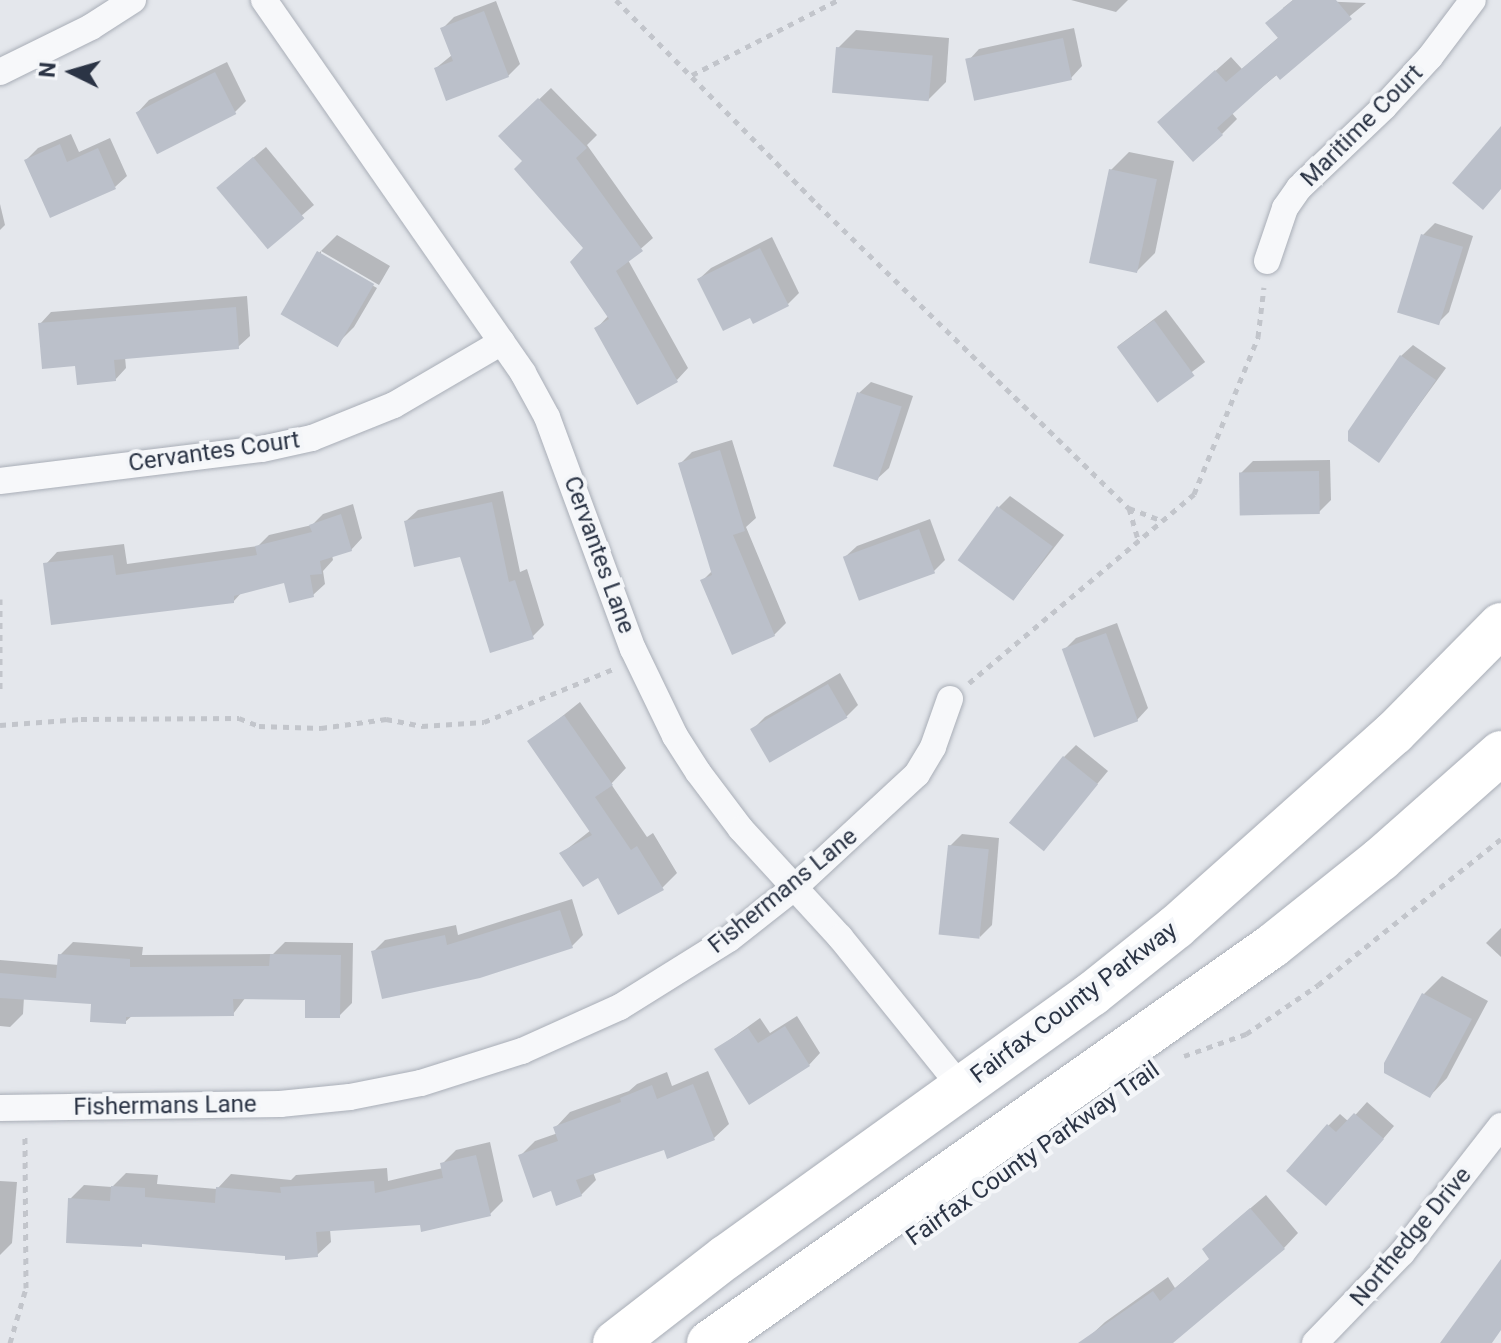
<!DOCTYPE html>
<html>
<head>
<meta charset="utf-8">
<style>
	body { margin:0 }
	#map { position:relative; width:1501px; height:1343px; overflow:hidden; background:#e4e7ec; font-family:Roboto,sans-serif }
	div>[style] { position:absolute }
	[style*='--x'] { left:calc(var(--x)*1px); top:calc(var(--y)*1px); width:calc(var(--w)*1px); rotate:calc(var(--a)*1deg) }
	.shadow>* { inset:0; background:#0003; transform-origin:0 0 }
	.building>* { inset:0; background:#bbc0ca; transform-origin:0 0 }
	.path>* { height:5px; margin-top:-2.5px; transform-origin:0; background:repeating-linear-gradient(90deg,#c2c5cb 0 6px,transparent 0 12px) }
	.roads { filter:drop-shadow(0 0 2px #a9aeb7) drop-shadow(0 0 2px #a9aeb7) }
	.minor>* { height:26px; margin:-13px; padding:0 13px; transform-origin:13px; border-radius:13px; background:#f7f8fa }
	.trunk>* { height:44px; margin:-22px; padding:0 22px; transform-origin:22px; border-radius:22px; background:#fff }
	span { translate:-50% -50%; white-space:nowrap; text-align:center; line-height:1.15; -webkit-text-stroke:8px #f4f6f9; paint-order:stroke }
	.street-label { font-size:24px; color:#2b3445 }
	.north { position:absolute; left:32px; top:32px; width:80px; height:80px; -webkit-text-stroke:6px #f4f6f9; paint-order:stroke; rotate:275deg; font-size:22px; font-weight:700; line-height:32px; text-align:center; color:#2b3445 }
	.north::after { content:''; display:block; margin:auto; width:28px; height:36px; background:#2b3445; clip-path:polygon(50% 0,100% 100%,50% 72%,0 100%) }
</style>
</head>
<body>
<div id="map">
	<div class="shadow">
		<i style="clip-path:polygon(1071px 0,1128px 0,1116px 12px)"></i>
		<i style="clip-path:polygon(1293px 0,1366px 3px,1231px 112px,1237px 119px,1222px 134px,1175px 107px,1231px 57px,1242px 69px,1279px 37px,1283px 8px)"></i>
		<i style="clip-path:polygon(496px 1px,520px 64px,508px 76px,436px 68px,452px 55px,442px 29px,454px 17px)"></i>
		<i style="clip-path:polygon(1074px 28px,1082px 66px,1071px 78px,968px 61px,979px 49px)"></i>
		<i style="clip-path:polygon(856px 30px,949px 38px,946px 82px,928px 100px,838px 48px)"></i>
		<i style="clip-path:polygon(227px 62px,246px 101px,234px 113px,138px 112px,149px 100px)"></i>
		<i style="clip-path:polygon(551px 88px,597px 135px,587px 145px,653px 238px,628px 260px,688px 368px,677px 380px,597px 328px,609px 315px,586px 248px,525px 161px,501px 136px)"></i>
		<i style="clip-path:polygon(71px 134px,79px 152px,110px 138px,127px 176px,115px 187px,26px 160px,38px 148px)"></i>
		<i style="clip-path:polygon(266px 147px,314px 205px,267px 245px,231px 176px)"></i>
		<i style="clip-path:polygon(1129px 152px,1174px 161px,1155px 253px,1137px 271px,1111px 170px)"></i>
		<i style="clip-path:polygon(0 204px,5px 225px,0 230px)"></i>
		<i style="clip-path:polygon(1435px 223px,1473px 236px,1449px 312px,1437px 324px,1423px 235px)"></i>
		<i style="clip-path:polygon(337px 235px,390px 266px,379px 285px,321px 251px,321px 256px,377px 288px,354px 327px,337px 344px,319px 253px)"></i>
		<i style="clip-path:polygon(772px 237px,799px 293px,788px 304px,699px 279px,711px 268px)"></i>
		<i style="clip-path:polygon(247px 296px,250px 336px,238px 347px,125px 357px,126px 368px,115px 380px,40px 324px,51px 312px)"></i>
		<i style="left:1166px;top:310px;width:65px;height:60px;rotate:53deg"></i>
		<i style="clip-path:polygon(1413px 345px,1446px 368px,1379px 460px,1401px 356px)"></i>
		<i style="clip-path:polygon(871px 382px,913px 396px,889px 468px,877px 479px,859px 393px)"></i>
		<i style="clip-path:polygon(732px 440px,756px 518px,746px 527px,786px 623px,774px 635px,703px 580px,712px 571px,680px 464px,692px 452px)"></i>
		<i style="clip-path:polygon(1330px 460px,1331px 500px,1319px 512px,1241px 473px,1253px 461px)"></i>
		<i style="clip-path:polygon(503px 491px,520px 572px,527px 569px,544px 625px,532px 637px,461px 555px,406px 521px,418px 510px)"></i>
		<i style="clip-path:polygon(1010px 496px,1064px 535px,1014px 599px,999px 507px)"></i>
		<i style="clip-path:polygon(353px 504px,362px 538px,351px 550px,332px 555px,333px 560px,323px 571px,325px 584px,313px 595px,286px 580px,243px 591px,233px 602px,46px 564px,57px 552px,124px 544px,127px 564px,258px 546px,269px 535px,312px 525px,323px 514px)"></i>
		<i style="clip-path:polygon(930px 519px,945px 560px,934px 571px,845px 557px,857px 546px)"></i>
		<i style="clip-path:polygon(1117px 623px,1148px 708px,1137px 720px,1064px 650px,1076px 638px)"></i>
		<i style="clip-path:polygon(840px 673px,858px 705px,847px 716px,753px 729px,765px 717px)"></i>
		<i style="clip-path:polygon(580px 702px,626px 768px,611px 784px,647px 837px,653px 833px,677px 873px,662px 888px,598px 875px,562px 853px,591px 830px,530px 742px)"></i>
		<i style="clip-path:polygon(1076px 745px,1108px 771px,1044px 848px,1064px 757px)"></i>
		<i style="clip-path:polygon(962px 834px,999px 838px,992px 925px,980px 937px,950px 846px)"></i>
		<i style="clip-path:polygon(572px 899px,583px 935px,571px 947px,373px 952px,385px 940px,456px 925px,458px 935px)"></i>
		<i style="clip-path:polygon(1501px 928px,1501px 957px,1486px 943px)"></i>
		<i style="clip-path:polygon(73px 942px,143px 947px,142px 955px,273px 954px,285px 942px,353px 943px,352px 1003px,339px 1016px,307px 998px,246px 997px,233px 1014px,133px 1015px,125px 1022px,93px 1003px,24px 997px,23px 1014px,10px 1027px,0 1026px,0 960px,59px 965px,60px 955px)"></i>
		<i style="clip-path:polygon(1442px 976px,1488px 1001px,1447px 1078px,1430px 1096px,1386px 1064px,1424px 994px)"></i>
		<i style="clip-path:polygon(797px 1016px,820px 1053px,809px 1065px,717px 1049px,760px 1018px,770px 1033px)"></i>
		<i style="clip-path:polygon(708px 1071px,729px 1124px,714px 1138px,669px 1157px,665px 1148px,593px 1172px,596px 1180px,581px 1195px,552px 1189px,520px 1156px,535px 1141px,558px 1133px,556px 1127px,570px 1112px,629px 1091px,637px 1084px,667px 1072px,672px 1086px)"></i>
		<i style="clip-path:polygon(1367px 1102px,1394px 1126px,1338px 1192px,1328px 1126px,1340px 1114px,1349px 1122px)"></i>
		<i style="clip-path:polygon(490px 1142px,503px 1201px,490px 1214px,330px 1229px,331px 1242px,317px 1255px,144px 1242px,141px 1245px,70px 1199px,84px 1185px,112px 1187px,126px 1173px,158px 1175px,157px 1184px,217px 1189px,231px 1174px,291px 1180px,296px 1175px,387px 1168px,388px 1181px,443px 1168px,442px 1164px,456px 1150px)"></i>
		<i style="clip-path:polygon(0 1181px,17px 1182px,12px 1243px,0 1255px)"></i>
		<i style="clip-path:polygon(1266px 1195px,1298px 1233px,1284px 1248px,1171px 1343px,1095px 1343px,1090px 1336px,1105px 1322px,1168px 1277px,1175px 1288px,1211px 1258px,1219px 1235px)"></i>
	</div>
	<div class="building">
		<i style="clip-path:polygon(1293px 0,1336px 0,1352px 19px,1280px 80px,1276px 75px,1217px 128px,1223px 135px,1193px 162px,1157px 122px,1215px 70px,1226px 82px,1278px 38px,1265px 23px)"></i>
		<i style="clip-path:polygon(484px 11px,509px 77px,446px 101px,434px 68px,453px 61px,440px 28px)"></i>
		<i style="left:1063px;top:38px;width:43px;height:100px;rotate:78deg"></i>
		<i style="left:836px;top:47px;width:97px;height:46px;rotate:5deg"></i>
		<i style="left:215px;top:72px;width:47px;height:89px;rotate:63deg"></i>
		<i style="clip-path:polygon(538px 98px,587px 148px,576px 158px,643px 251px,616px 271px,678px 382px,637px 405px,594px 328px,609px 319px,570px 262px,583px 248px,514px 169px,522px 161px,498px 136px)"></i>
		<i style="clip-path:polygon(1501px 126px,1501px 189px,1483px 210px,1452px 183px)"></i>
		<i style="clip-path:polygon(60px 144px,67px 162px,98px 148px,116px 189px,50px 218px,24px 160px)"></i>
		<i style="left:253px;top:157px;width:80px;height:48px;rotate:50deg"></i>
		<i style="left:1109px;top:169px;width:49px;height:96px;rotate:12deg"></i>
		<i style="left:1421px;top:234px;width:44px;height:82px;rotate:17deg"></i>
		<i style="clip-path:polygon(760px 248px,789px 306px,753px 324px,750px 318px,723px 331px,697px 279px)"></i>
		<i style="left:317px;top:251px;width:66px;height:73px;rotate:30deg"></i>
		<i style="clip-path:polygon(236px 307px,239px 349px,114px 360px,116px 381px,77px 385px,75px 366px,42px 369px,38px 323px)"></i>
		<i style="left:1154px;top:320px;width:69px;height:46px;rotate:54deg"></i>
		<i style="clip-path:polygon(1400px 355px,1436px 380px,1379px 463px,1348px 441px,1348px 431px)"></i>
		<i style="left:857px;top:392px;width:47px;height:78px;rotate:18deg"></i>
		<i style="clip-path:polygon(720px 450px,745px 531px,733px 535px,775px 636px,732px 655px,700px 580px,712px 575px,678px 463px)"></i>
		<i style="left:1319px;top:471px;width:43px;height:80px;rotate:89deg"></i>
		<i style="clip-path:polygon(492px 502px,509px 582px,515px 580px,534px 639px,490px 653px,460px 557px,414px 567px,404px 521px)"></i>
		<i style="left:997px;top:506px;width:69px;height:67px;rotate:36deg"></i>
		<i style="clip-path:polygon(341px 514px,352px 551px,320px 561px,322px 574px,310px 575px,314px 597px,289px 603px,284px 583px,234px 596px,234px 603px,51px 625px,43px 563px,113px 555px,116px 575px,257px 555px,255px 546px,312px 532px,309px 525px)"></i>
		<i style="left:919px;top:529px;width:47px;height:81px;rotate:70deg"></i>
		<i style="left:1106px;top:633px;width:94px;height:47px;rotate:70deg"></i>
		<i style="left:828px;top:684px;width:39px;height:90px;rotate:60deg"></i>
		<i style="clip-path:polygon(564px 715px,613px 785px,595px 797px,631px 850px,637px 846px,664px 890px,618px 915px,598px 878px,583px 887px,559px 853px,592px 835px,527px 741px)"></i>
		<i style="left:1063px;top:756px;width:45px;height:86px;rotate:39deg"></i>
		<i style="left:948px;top:845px;width:41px;height:90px;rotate:6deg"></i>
		<i style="clip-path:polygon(560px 910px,573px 948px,480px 978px,382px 999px,371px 951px,445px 935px,447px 945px)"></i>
		<i style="clip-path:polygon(58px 954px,130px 959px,130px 967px,269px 966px,270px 954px,341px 955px,340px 1018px,305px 1018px,305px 1000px,233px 999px,234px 1016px,126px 1017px,126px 1024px,90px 1022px,91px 1004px,0 998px,0 973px,56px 978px)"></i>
		<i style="clip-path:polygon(1422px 993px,1472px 1019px,1430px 1098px,1384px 1073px,1384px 1063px)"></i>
		<i style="clip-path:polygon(785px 1026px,810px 1066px,749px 1105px,714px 1049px,748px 1028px,758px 1043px)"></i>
		<i style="clip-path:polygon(693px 1084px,715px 1140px,667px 1159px,664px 1150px,576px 1180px,582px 1196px,556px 1206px,551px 1191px,533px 1198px,518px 1155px,558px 1141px,553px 1127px,621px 1102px,620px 1098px,652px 1085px,657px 1099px)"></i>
		<i style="clip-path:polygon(1354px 1113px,1384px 1139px,1326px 1206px,1286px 1171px,1327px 1124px,1336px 1132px)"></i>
		<i style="clip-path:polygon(476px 1155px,491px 1216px,421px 1232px,420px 1225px,316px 1232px,318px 1257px,285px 1260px,285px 1256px,142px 1244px,142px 1247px,66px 1243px,68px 1198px,110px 1201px,111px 1186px,145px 1188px,145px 1197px,215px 1203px,216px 1187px,281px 1193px,280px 1187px,374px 1181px,375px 1193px,443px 1178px,440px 1163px)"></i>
		<i style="clip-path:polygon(1250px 1208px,1285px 1249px,1173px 1343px,1078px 1343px,1153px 1291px,1160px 1301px,1209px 1259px,1202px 1249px)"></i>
		<i style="clip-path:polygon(1501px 1259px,1501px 1330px,1492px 1343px,1440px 1343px)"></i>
	</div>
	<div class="path">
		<i style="--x:616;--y:0;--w:286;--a:45.4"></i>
		<i style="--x:817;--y:204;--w:436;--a:44.3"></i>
		<i style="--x:1129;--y:508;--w:32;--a:74"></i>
		<i style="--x:692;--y:75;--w:164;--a:-27.2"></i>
		<i style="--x:1129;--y:508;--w:36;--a:21"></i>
		<i style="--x:0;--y:599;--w:95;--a:90"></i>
		<i style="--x:969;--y:683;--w:294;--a:-40"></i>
		<i style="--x:1194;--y:494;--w:170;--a:-67.8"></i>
		<i style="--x:1258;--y:337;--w:50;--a:-83.2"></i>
		<i style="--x:0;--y:725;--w:81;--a:-4.2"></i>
		<i style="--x:81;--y:719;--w:158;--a:-0.4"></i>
		<i style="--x:239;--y:718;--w:22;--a:22"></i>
		<i style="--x:259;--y:726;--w:62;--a:1.8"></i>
		<i style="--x:321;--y:728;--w:66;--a:-7.9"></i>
		<i style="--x:386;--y:719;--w:37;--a:11"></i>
		<i style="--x:422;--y:726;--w:62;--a:-3.7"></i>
		<i style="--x:484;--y:722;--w:139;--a:-22.3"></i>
		<i style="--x:1184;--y:1056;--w:66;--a:-19.5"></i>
		<i style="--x:1246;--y:1034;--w:87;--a:-34.2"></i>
		<i style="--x:1318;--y:985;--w:234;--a:-38.6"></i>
		<i style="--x:10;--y:1343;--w:57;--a:-73.8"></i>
		<i style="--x:26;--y:1288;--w:154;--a:-90.4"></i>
	</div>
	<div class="roads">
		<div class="minor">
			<i style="--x:264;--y:0;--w:454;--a:55.2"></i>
			<i style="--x:523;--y:373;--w:50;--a:61.4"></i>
			<i style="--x:547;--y:417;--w:247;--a:69.7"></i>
			<i style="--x:633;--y:649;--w:97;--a:64.2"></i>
			<i style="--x:675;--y:736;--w:43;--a:57.4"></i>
			<i style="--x:698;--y:772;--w:71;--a:53"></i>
			<i style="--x:741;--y:829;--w:147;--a:47.5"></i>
			<i style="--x:840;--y:937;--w:194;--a:51.1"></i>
			<i style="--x:0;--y:72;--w:102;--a:-26.3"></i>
			<i style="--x:91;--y:27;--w:50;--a:-32.7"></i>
			<i style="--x:1267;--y:261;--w:56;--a:-71.2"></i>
			<i style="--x:1285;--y:208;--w:24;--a:-55"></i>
			<i style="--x:1299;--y:188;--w:117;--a:-43.6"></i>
			<i style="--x:1384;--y:107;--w:68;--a:-47.4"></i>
			<i style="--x:1430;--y:57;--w:71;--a:-53"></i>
			<i style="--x:0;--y:481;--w:264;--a:-7"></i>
			<i style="--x:262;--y:449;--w:51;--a:-12.4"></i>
			<i style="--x:312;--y:438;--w:88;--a:-21.9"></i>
			<i style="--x:394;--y:405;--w:125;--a:-30.3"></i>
			<i style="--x:0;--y:1108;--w:280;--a:-0.8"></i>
			<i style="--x:280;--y:1104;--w:70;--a:-5.7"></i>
			<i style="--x:350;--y:1097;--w:72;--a:-11.2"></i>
			<i style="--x:421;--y:1083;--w:106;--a:-17.6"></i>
			<i style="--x:522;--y:1051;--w:107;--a:-24.2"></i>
			<i style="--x:620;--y:1007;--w:128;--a:-32"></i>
			<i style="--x:729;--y:939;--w:84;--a:-38.2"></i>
			<i style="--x:795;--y:887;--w:166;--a:-42.8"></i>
			<i style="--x:917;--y:774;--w:31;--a:-59"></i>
			<i style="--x:933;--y:747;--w:51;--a:-70.5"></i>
			<i style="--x:1315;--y:1343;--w:125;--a:-46"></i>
			<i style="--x:1402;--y:1253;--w:161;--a:-52.1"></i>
		</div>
		<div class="trunk">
			<i style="--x:615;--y:1343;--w:140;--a:-37.8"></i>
			<i style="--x:726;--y:1257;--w:451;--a:-35.7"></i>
			<i style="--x:1092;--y:994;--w:107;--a:-38.6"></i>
			<i style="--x:1176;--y:927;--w:292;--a:-41.7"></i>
			<i style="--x:1394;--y:733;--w:152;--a:-45.3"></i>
			<i style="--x:709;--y:1343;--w:689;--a:-35.19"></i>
			<i style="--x:1272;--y:946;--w:139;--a:-38.6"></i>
			<i style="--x:1381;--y:859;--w:160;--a:-41.5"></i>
		</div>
	</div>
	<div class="street-label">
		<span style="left:1362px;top:126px;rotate:-45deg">Maritime Court</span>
		<span style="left:214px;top:452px;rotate:-8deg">Cervantes Court</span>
		<span style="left:599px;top:555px;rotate:70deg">Cervantes Lane</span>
		<span style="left:783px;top:891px;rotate:-39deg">Fishermans Lane</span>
		<span style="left:1074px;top:1003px;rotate:-37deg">Fairfax County Parkway</span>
		<span style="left:165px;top:1106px;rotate:-1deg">Fishermans Lane</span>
		<span style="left:1033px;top:1154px;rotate:-35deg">Fairfax County Parkway Trail</span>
		<span style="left:1411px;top:1237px;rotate:-50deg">Northedge Drive</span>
	</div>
	<div class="north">N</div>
</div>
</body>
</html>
